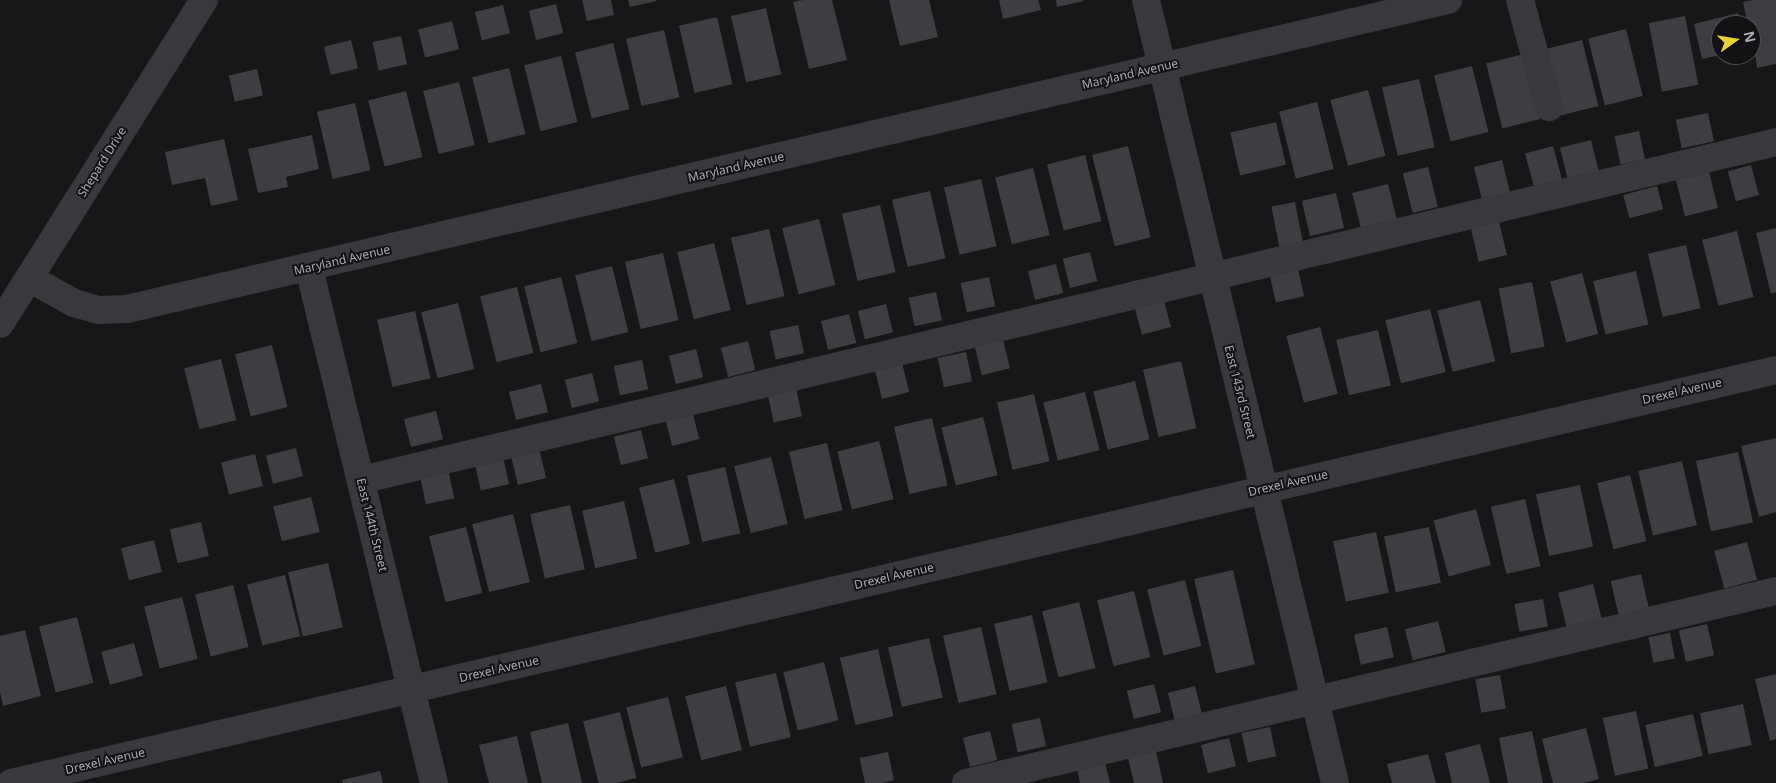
<!DOCTYPE html>
<html>
<head>
<meta charset="utf-8">
<style>
	body { margin:0 }
	#map { position:relative; width:1776px; height:783px; overflow:hidden; background:#171618; font-family:"Noto Sans",sans-serif }
	div>[style] { position:absolute }
	[style*='--x'] { left:calc(var(--x)*1px); top:calc(var(--y)*1px); width:calc(var(--w)*1px); rotate:calc(var(--a)*1deg) }
	.building>* { inset:0; background:#3e3e42; transform-origin:0 0 }
	.minor>* { height:28px; margin:-14px; padding:0 14px; transform-origin:14px; border-radius:14px; background:#38383d }
	span { translate:-50% -50%; white-space:nowrap; text-align:center; line-height:1.15; -webkit-text-stroke:4px #121113; paint-order:stroke }
	.street-label { font-size:12px; color:#a9abb8 }
	.north { position:absolute; left:1711px; top:15px; width:50px; height:50px; box-sizing:border-box; background:#121113; border:1px solid #4e4f55; border-radius:50%; rotate:77deg; font-size:14px; font-weight:700; line-height:20px; text-align:center; color:#a9abb8 }
	.north::after { content:''; display:block; margin:auto; width:18px; height:22px; background:#ead23d; clip-path:polygon(50% 0,100% 100%,50% 72%,0 100%) }
</style>
</head>
<body>
<div id="map">
	<div class="building">
		<i style="clip-path:polygon(582px 0,611px 0,614px 15px,587px 21px)"></i>
		<i style="clip-path:polygon(628px 0,656px 0,657px 1px,630px 7px)"></i>
		<i style="clip-path:polygon(803px 0,832px 0,847px 60px,809px 69px,793px 2px)"></i>
		<i style="clip-path:polygon(889px 0,929px 0,938px 37px,900px 46px)"></i>
		<i style="clip-path:polygon(999px 0,1038px 0,1041px 10px,1003px 19px)"></i>
		<i style="clip-path:polygon(1056px 0,1083px 0,1084px 1px,1057px 7px)"></i>
		<i style="clip-path:polygon(1754px 0,1776px 0,1776px 64px,1757px 68px,1751px 25px,1748px 25px,1743px 2px)"></i>
		<i style="left:556px;top:4px;width:30px;height:28px;rotate:76deg"></i>
		<i style="left:503px;top:5px;width:29px;height:29px;rotate:76deg"></i>
		<i style="left:766px;top:8px;width:68px;height:36px;rotate:77deg"></i>
		<i style="clip-path:polygon(1738px 13px,1741px 25px,1721px 25px,1721px 55px,1702px 59px,1694px 24px)"></i>
		<i style="left:1685px;top:16px;width:70px;height:37px;rotate:79deg"></i>
		<i style="left:717px;top:17px;width:69px;height:39px;rotate:77deg"></i>
		<i style="left:452px;top:21px;width:29px;height:35px;rotate:76deg"></i>
		<i style="left:1626px;top:29px;width:69px;height:39px;rotate:76deg"></i>
		<i style="left:664px;top:30px;width:69px;height:39px;rotate:77deg"></i>
		<i style="left:401px;top:36px;width:29px;height:29px;rotate:78deg"></i>
		<i style="left:351px;top:40px;width:29px;height:28px;rotate:76deg"></i>
		<i style="left:1582px;top:40px;width:68px;height:40px;rotate:76deg"></i>
		<i style="left:613px;top:43px;width:68px;height:39px;rotate:76deg"></i>
		<i style="left:1524px;top:54px;width:67px;height:39px;rotate:76deg"></i>
		<i style="left:561px;top:56px;width:68px;height:38px;rotate:76deg"></i>
		<i style="left:1472px;top:66px;width:68px;height:39px;rotate:76deg"></i>
		<i style="left:509px;top:68px;width:68px;height:38px;rotate:76deg"></i>
		<i style="left:257px;top:69px;width:27px;height:29px;rotate:77deg"></i>
		<i style="left:1419px;top:79px;width:70px;height:38px;rotate:77deg"></i>
		<i style="left:459px;top:82px;width:65px;height:37px;rotate:76deg"></i>
		<i style="left:1368px;top:90px;width:68px;height:39px;rotate:75deg"></i>
		<i style="left:406px;top:91px;width:68px;height:39px;rotate:76deg"></i>
		<i style="left:1317px;top:102px;width:69px;height:39px;rotate:76deg"></i>
		<i style="left:355px;top:103px;width:69px;height:39px;rotate:77deg"></i>
		<i style="left:1708px;top:113px;width:29px;height:33px;rotate:78deg"></i>
		<i style="left:1276px;top:122px;width:44px;height:47px;rotate:77deg"></i>
		<i style="left:1639px;top:131px;width:29px;height:25px;rotate:78deg"></i>
		<i style="clip-path:polygon(312px 135px,319px 169px,286px 177px,288px 187px,258px 193px,248px 149px)"></i>
		<i style="clip-path:polygon(224px 139px,238px 200px,211px 206px,205px 178px,172px 185px,165px 152px)"></i>
		<i style="left:1591px;top:140px;width:32px;height:32px;rotate:76deg"></i>
		<i style="left:1128px;top:146px;width:94px;height:37px;rotate:76deg"></i>
		<i style="left:1553px;top:146px;width:35px;height:29px;rotate:75deg"></i>
		<i style="left:1085px;top:155px;width:68px;height:39px;rotate:76deg"></i>
		<i style="left:1502px;top:160px;width:33px;height:29px;rotate:76deg"></i>
		<i style="left:1751px;top:165px;width:31px;height:24px;rotate:75deg"></i>
		<i style="left:1428px;top:167px;width:41px;height:26px;rotate:76deg"></i>
		<i style="left:1033px;top:168px;width:69px;height:39px;rotate:76deg"></i>
		<i style="left:1709px;top:172px;width:37px;height:34px;rotate:76deg"></i>
		<i style="left:981px;top:179px;width:69px;height:38px;rotate:77deg"></i>
		<i style="left:1388px;top:184px;width:37px;height:37px;rotate:76deg"></i>
		<i style="left:1657px;top:186px;width:24px;height:35px;rotate:75deg"></i>
		<i style="left:930px;top:191px;width:69px;height:39px;rotate:77deg"></i>
		<i style="left:1336px;top:193px;width:36px;height:35px;rotate:77deg"></i>
		<i style="left:1295px;top:202px;width:42px;height:24px;rotate:79deg"></i>
		<i style="left:880px;top:205px;width:69px;height:39px;rotate:77deg"></i>
		<i style="left:819px;top:219px;width:68px;height:38px;rotate:76deg"></i>
		<i style="left:1499px;top:221px;width:35px;height:29px;rotate:77deg"></i>
		<i style="clip-path:polygon(1776px 228px,1776px 292px,1771px 294px,1756px 233px)"></i>
		<i style="left:769px;top:229px;width:69px;height:39px;rotate:77deg"></i>
		<i style="left:1737px;top:231px;width:68px;height:36px;rotate:76deg"></i>
		<i style="left:714px;top:243px;width:69px;height:38px;rotate:76deg"></i>
		<i style="left:1686px;top:245px;width:65px;height:39px;rotate:77deg"></i>
		<i style="left:1090px;top:252px;width:30px;height:28px;rotate:76deg"></i>
		<i style="left:663px;top:253px;width:69px;height:39px;rotate:77deg"></i>
		<i style="left:1056px;top:264px;width:30px;height:29px;rotate:76deg"></i>
		<i style="left:612px;top:266px;width:68px;height:38px;rotate:76deg"></i>
		<i style="left:1298px;top:268px;width:29px;height:29px;rotate:78deg"></i>
		<i style="left:1636px;top:271px;width:55px;height:44px;rotate:77deg"></i>
		<i style="left:1582px;top:273px;width:63px;height:33px;rotate:75deg"></i>
		<i style="left:561px;top:277px;width:68px;height:38px;rotate:76deg"></i>
		<i style="left:989px;top:277px;width:30px;height:29px;rotate:78deg"></i>
		<i style="left:1532px;top:282px;width:66px;height:34px;rotate:79deg"></i>
		<i style="left:517px;top:287px;width:68px;height:38px;rotate:76deg"></i>
		<i style="left:936px;top:292px;width:29px;height:28px;rotate:78deg"></i>
		<i style="left:1480px;top:300px;width:63px;height:44px;rotate:76deg"></i>
		<i style="left:1164px;top:301px;width:27px;height:30px;rotate:75deg"></i>
		<i style="left:458px;top:303px;width:68px;height:38px;rotate:76deg"></i>
		<i style="left:886px;top:304px;width:29px;height:29px;rotate:76deg"></i>
		<i style="left:1430px;top:309px;width:65px;height:46px;rotate:76deg"></i>
		<i style="left:415px;top:311px;width:69px;height:39px;rotate:77deg"></i>
		<i style="left:849px;top:314px;width:30px;height:29px;rotate:76deg"></i>
		<i style="left:798px;top:325px;width:29px;height:29px;rotate:78deg"></i>
		<i style="left:1320px;top:327px;width:69px;height:35px;rotate:75deg"></i>
		<i style="left:1378px;top:330px;width:57px;height:43px;rotate:77deg"></i>
		<i style="left:1003px;top:340px;width:29px;height:29px;rotate:76deg"></i>
		<i style="left:748px;top:341px;width:30px;height:28px;rotate:76deg"></i>
		<i style="left:272px;top:345px;width:64px;height:38px;rotate:76deg"></i>
		<i style="left:696px;top:349px;width:29px;height:28px;rotate:76deg"></i>
		<i style="left:966px;top:352px;width:30px;height:29px;rotate:78deg"></i>
		<i style="left:221px;top:359px;width:63px;height:38px;rotate:76deg"></i>
		<i style="left:642px;top:360px;width:30px;height:29px;rotate:78deg"></i>
		<i style="left:1181px;top:361px;width:69px;height:39px;rotate:77deg"></i>
		<i style="left:902px;top:363px;width:30px;height:28px;rotate:76deg"></i>
		<i style="left:592px;top:373px;width:29px;height:28px;rotate:76deg"></i>
		<i style="left:1135px;top:381px;width:60px;height:43px;rotate:76deg"></i>
		<i style="left:541px;top:384px;width:29px;height:33px;rotate:76deg"></i>
		<i style="left:796px;top:388px;width:29px;height:29px;rotate:78deg"></i>
		<i style="left:1085px;top:392px;width:60px;height:43px;rotate:76deg"></i>
		<i style="left:1034px;top:394px;width:69px;height:38px;rotate:77deg"></i>
		<i style="left:692px;top:410px;width:30px;height:28px;rotate:76deg"></i>
		<i style="left:436px;top:411px;width:29px;height:33px;rotate:76deg"></i>
		<i style="left:983px;top:417px;width:60px;height:43px;rotate:76deg"></i>
		<i style="left:932px;top:418px;width:69px;height:39px;rotate:77deg"></i>
		<i style="left:641px;top:430px;width:29px;height:28px;rotate:76deg"></i>
		<i style="clip-path:polygon(1776px 438px,1776px 512px,1759px 517px,1741px 446px)"></i>
		<i style="left:879px;top:441px;width:60px;height:43px;rotate:76deg"></i>
		<i style="left:827px;top:443px;width:69px;height:39px;rotate:77deg"></i>
		<i style="left:296px;top:448px;width:29px;height:31px;rotate:76deg"></i>
		<i style="left:539px;top:449px;width:30px;height:29px;rotate:76deg"></i>
		<i style="left:1738px;top:452px;width:72px;height:43px;rotate:78deg"></i>
		<i style="left:255px;top:454px;width:33px;height:35px;rotate:76deg"></i>
		<i style="left:503px;top:456px;width:29px;height:29px;rotate:78deg"></i>
		<i style="left:771px;top:457px;width:69px;height:38px;rotate:76deg"></i>
		<i style="left:1682px;top:461px;width:66px;height:45px;rotate:77deg"></i>
		<i style="left:725px;top:467px;width:68px;height:39px;rotate:77deg"></i>
		<i style="left:448px;top:469px;width:30px;height:29px;rotate:78deg"></i>
		<i style="left:1630px;top:475px;width:68px;height:34px;rotate:76deg"></i>
		<i style="left:674px;top:479px;width:67px;height:36px;rotate:76deg"></i>
		<i style="left:1580px;top:485px;width:63px;height:45px;rotate:78deg"></i>
		<i style="left:311px;top:497px;width:36px;height:39px;rotate:76deg"></i>
		<i style="left:1525px;top:499px;width:69px;height:35px;rotate:77deg"></i>
		<i style="left:624px;top:501px;width:59px;height:43px;rotate:77deg"></i>
		<i style="left:570px;top:505px;width:66px;height:41px;rotate:77deg"></i>
		<i style="left:1476px;top:509px;width:58px;height:44px;rotate:75deg"></i>
		<i style="left:513px;top:514px;width:70px;height:42px;rotate:76deg"></i>
		<i style="left:201px;top:522px;width:35px;height:32px;rotate:77deg"></i>
		<i style="left:466px;top:527px;width:68px;height:38px;rotate:76deg"></i>
		<i style="left:1429px;top:527px;width:57px;height:46px;rotate:78deg"></i>
		<i style="left:1376px;top:532px;width:62px;height:44px;rotate:78deg"></i>
		<i style="left:154px;top:540px;width:33px;height:34px;rotate:76deg"></i>
		<i style="left:1747px;top:542px;width:39px;height:34px;rotate:75deg"></i>
		<i style="left:328px;top:563px;width:66px;height:41px;rotate:77deg"></i>
		<i style="left:1233px;top:570px;width:97px;height:40px;rotate:77deg"></i>
		<i style="left:1641px;top:574px;width:35px;height:31px;rotate:77deg"></i>
		<i style="left:285px;top:575px;width:63px;height:39px;rotate:76deg"></i>
		<i style="left:1185px;top:580px;width:68px;height:39px;rotate:76deg"></i>
		<i style="left:1593px;top:584px;width:36px;height:36px;rotate:76deg"></i>
		<i style="left:233px;top:585px;width:64px;height:39px;rotate:76deg"></i>
		<i style="left:1134px;top:591px;width:68px;height:38px;rotate:76deg"></i>
		<i style="left:182px;top:597px;width:64px;height:39px;rotate:76deg"></i>
		<i style="left:1543px;top:599px;width:28px;height:29px;rotate:80deg"></i>
		<i style="left:1079px;top:602px;width:68px;height:38px;rotate:76deg"></i>
		<i style="left:1032px;top:615px;width:69px;height:39px;rotate:77deg"></i>
		<i style="left:77px;top:617px;width:68px;height:39px;rotate:76deg"></i>
		<i style="left:1438px;top:621px;width:32px;height:34px;rotate:76deg"></i>
		<i style="left:1707px;top:624px;width:32px;height:29px;rotate:77deg"></i>
		<i style="left:981px;top:627px;width:69px;height:39px;rotate:77deg"></i>
		<i style="left:1387px;top:627px;width:31px;height:34px;rotate:77deg"></i>
		<i style="clip-path:polygon(25px 630px,41px 696px,3px 706px,0 692px,0 636px)"></i>
		<i style="left:1670px;top:633px;width:26px;height:22px;rotate:79deg"></i>
		<i style="left:929px;top:638px;width:61px;height:42px;rotate:77deg"></i>
		<i style="left:134px;top:643px;width:34px;height:34px;rotate:75deg"></i>
		<i style="left:878px;top:649px;width:69px;height:39px;rotate:77deg"></i>
		<i style="left:824px;top:662px;width:60px;height:42px;rotate:76deg"></i>
		<i style="left:776px;top:673px;width:66px;height:42px;rotate:77deg"></i>
		<i style="clip-path:polygon(1776px 674px,1776px 739px,1770px 741px,1755px 679px)"></i>
		<i style="left:1500px;top:675px;width:34px;height:25px;rotate:80deg"></i>
		<i style="left:1154px;top:684px;width:29px;height:28px;rotate:76deg"></i>
		<i style="left:726px;top:686px;width:66px;height:42px;rotate:76deg"></i>
		<i style="left:1195px;top:686px;width:30px;height:28px;rotate:76deg"></i>
		<i style="left:668px;top:697px;width:62px;height:43px;rotate:76deg"></i>
		<i style="left:1743px;top:704px;width:42px;height:44px;rotate:78deg"></i>
		<i style="left:1636px;top:711px;width:59px;height:34px;rotate:78deg"></i>
		<i style="left:620px;top:712px;width:68px;height:38px;rotate:76deg"></i>
		<i style="left:1693px;top:714px;width:43px;height:49px;rotate:77deg"></i>
		<i style="left:1040px;top:718px;width:29px;height:29px;rotate:78deg"></i>
		<i style="clip-path:polygon(568px 723px,582px 783px,542px 783px,530px 732px)"></i>
		<i style="left:1270px;top:727px;width:30px;height:29px;rotate:78deg"></i>
		<i style="clip-path:polygon(1586px 728px,1599px 779px,1584px 783px,1553px 783px,1542px 739px)"></i>
		<i style="left:990px;top:731px;width:30px;height:28px;rotate:76deg"></i>
		<i style="clip-path:polygon(1532px 731px,1543px 783px,1508px 783px,1499px 738px)"></i>
		<i style="clip-path:polygon(517px 736px,528px 783px,489px 783px,479px 745px)"></i>
		<i style="left:1229px;top:738px;width:29px;height:29px;rotate:76deg"></i>
		<i style="clip-path:polygon(1480px 744px,1490px 783px,1452px 783px,1445px 753px)"></i>
		<i style="clip-path:polygon(1156px 751px,1163px 783px,1134px 783px,1128px 758px)"></i>
		<i style="left:888px;top:752px;width:29px;height:29px;rotate:78deg"></i>
		<i style="clip-path:polygon(1428px 754px,1436px 783px,1392px 783px,1387px 764px)"></i>
		<i style="clip-path:polygon(1105px 762px,1110px 783px,1080px 783px,1077px 768px)"></i>
		<i style="clip-path:polygon(380px 771px,383px 783px,343px 783px,342px 780px)"></i>
	</div>
	<div class="minor">
		<i style="--x:1146;--y:0;--w:805;--a:76.43"></i>
		<i style="--x:1520;--y:0;--w:111;--a:74.8"></i>
		<i style="--x:309;--y:268;--w:530;--a:76.36"></i>
		<i style="--x:29;--y:278;--w:51;--a:29.1"></i>
		<i style="--x:74;--y:303;--w:25;--a:16"></i>
		<i style="--x:98;--y:310;--w:29;--a:-2"></i>
		<i style="--x:127;--y:309;--w:1357;--a:-13.17"></i>
		<i style="--x:0;--y:324;--w:383;--a:-57.8"></i>
		<i style="--x:361;--y:480;--w:1455;--a:-13.43"></i>
		<i style="--x:11;--y:783;--w:1813;--a:-13.17"></i>
		<i style="--x:966;--y:783;--w:832;--a:-13.34"></i>
	</div>
	<div class="street-label">
		<span style="left:1130px;top:74px;rotate:-13deg">Maryland Avenue</span>
		<span style="left:102px;top:162px;rotate:-58deg">Shepard Drive</span>
		<span style="left:736px;top:167px;rotate:-13deg">Maryland Avenue</span>
		<span style="left:342px;top:260px;rotate:-13deg">Maryland Avenue</span>
		<span style="left:1682px;top:391px;rotate:-13deg">Drexel Avenue</span>
		<span style="left:1240px;top:392px;rotate:76deg">East 143rd Street</span>
		<span style="left:1288px;top:483px;rotate:-13deg">Drexel Avenue</span>
		<span style="left:372px;top:525px;rotate:76deg">East 144th Street</span>
		<span style="left:894px;top:576px;rotate:-13deg">Drexel Avenue</span>
		<span style="left:499px;top:669px;rotate:-13deg">Drexel Avenue</span>
		<span style="left:105px;top:761px;rotate:-13deg">Drexel Avenue</span>
	</div>
	<div class="north">N</div>
</div>
</body>
</html>
